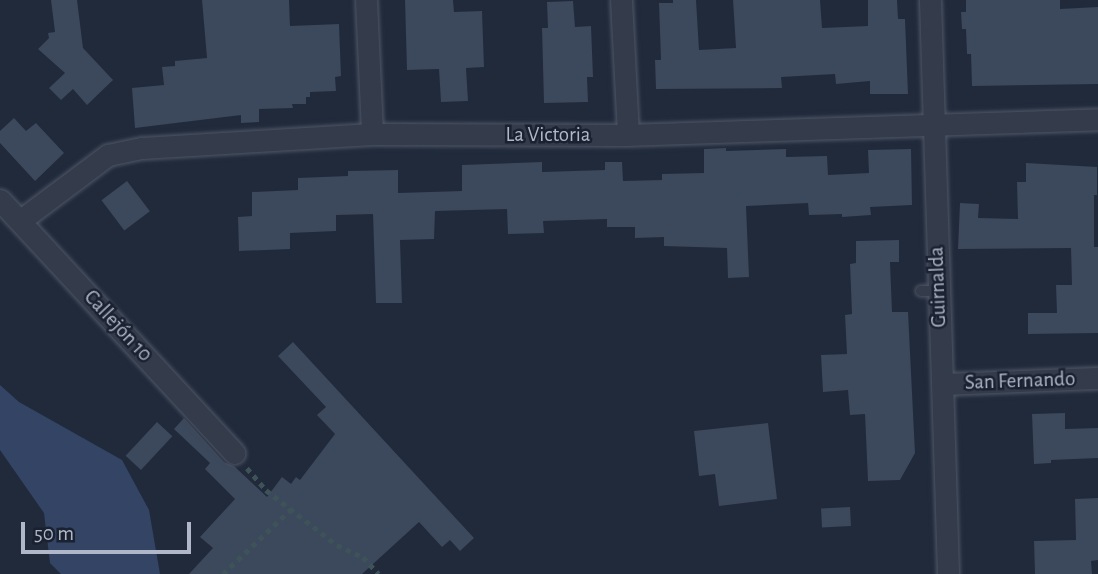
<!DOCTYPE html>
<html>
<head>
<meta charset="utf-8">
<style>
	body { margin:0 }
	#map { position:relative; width:1098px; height:574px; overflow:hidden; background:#202a3b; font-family:"Alegreya Sans",sans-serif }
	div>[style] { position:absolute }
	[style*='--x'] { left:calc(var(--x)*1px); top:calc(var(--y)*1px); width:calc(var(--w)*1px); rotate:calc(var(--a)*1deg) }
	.water>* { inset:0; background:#334464 }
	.building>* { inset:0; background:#3c485b; transform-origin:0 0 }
	.path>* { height:4.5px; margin-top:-2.25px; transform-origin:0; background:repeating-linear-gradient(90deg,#3d5357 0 5px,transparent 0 10px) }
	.roads { filter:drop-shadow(0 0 2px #4f5766) drop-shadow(0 0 2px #4f5766) }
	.service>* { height:10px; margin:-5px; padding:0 5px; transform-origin:5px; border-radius:5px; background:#343c4b }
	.minor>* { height:21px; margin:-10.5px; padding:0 10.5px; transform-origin:10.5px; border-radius:10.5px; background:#343c4b }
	span { translate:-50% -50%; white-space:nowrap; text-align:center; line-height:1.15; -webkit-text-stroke:5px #1a2130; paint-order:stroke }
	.street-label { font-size:21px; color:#afb7c8 }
	.scale { position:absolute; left:21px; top:522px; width:170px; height:32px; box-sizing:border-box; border:4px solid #afb7c8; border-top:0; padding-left:9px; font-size:21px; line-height:24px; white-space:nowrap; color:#afb7c8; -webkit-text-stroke:5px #1a2130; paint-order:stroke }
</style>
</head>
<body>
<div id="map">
	<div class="water">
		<i style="clip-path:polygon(0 385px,19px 402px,122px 460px,149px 510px,160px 574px,61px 574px,50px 563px,44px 513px,0 450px)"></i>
	</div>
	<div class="building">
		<i style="clip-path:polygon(51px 0,77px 0,83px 48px,113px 80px,87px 105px,73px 89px,61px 100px,49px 88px,65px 73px,38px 49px,49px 38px,48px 33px,55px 32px)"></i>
		<i style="clip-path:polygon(202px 0,289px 0,290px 26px,339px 24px,341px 76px,335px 77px,336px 91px,310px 92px,310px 97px,306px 97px,306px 104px,292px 104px,293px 108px,259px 109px,259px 122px,241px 123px,241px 115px,135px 128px,132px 88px,164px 85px,162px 67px,175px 66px,175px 61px,207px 58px)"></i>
		<i style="clip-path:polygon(405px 0,453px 0,454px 12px,482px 11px,484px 67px,466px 68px,468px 101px,441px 102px,439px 69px,407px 70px)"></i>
		<i style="clip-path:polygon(673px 0,696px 0,699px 50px,736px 48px,733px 0,820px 0,822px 28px,868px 26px,868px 0,897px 0,898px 19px,905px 19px,908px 94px,870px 94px,870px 81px,836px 84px,835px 74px,781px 77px,782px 88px,656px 89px,655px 60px,661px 60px,659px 3px,673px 3px)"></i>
		<i style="clip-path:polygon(966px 0,1060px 0,1060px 9px,1098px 7px,1098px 84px,972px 86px,971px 54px,967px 54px,966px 29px,962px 29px,961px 12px,966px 12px)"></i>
		<i style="clip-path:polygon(573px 1px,575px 27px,591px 26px,593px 77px,587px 77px,588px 102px,544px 103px,542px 28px,548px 28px,547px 2px)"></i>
		<i style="clip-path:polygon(14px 118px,26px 131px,36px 123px,64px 153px,35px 181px,0 143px,0 131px)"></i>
		<i style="clip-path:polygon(726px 148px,726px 151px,786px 149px,786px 157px,827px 156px,828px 175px,869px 173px,868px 150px,911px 149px,912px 205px,870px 207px,871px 215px,842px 217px,842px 214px,809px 215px,808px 203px,746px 206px,749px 277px,728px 278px,727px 248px,664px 246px,664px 237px,635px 238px,635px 227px,607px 227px,607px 219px,543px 221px,544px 233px,508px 234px,507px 209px,435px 211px,434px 239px,400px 240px,402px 303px,376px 303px,373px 214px,336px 215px,336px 231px,290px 233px,290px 249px,239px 251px,238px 217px,252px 216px,252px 192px,298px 190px,298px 178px,348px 176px,348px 171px,398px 170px,398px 193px,462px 191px,462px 165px,542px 162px,542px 172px,605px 170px,605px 162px,622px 162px,623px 181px,662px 180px,662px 174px,704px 173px,704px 149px)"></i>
		<i style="clip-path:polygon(1026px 163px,1097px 167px,1097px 195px,1094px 195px,1094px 247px,1098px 247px,1098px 333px,1028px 334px,1028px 313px,1057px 313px,1056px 285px,1072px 285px,1071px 248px,958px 249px,960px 203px,979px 204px,978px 218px,1018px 219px,1017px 182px,1026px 182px)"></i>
		<i style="left:127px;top:181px;width:38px;height:32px;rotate:53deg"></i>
		<i style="clip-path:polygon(899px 240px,899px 262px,890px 262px,892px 312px,908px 312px,915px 453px,900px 480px,868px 481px,865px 414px,850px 415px,848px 390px,823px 392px,821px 355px,847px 354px,845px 315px,852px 314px,850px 264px,856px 263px,856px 241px)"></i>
		<i style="clip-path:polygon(293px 342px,474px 538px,460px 551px,450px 540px,442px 547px,419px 522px,362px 574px,189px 574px,213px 548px,200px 537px,235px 499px,205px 469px,210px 463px,174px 429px,184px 418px,224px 462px,234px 466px,267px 497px,282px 477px,291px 484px,296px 477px,300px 480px,335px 434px,317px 415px,326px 407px,278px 356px)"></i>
		<i style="clip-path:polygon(1065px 413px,1065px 429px,1098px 428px,1098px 458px,1051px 460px,1051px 463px,1034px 464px,1032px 414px)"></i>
		<i style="left:157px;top:422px;width:21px;height:46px;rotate:43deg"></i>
		<i style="clip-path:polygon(768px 423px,777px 499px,719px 506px,715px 474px,699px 476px,694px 431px)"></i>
		<i style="clip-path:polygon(1098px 498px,1098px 560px,1091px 561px,1092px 574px,1035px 574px,1034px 541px,1076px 540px,1075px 499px)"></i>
		<i style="left:850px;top:507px;width:19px;height:29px;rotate:87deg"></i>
	</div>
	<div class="path">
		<i style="--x:247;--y:468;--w:29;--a:49"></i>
		<i style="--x:266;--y:490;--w:90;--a:37.8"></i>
		<i style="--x:337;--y:545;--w:29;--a:25"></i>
		<i style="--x:363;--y:557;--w:23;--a:47"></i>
		<i style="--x:223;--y:574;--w:94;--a:-43.7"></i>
	</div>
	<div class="roads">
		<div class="service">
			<i style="--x:921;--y:291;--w:17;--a:0"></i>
		</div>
		<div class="minor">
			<i style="--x:366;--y:0;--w:134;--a:87.4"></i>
			<i style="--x:621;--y:0;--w:135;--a:87"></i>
			<i style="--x:930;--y:0;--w:574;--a:88.2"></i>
			<i style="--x:0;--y:200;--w:345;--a:47.2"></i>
			<i style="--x:21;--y:220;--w:109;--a:-36.8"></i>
			<i style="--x:108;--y:155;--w:35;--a:-12"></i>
			<i style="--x:142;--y:148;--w:230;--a:-3.5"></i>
			<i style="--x:372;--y:134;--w:256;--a:0.2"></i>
			<i style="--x:628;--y:135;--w:470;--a:-1.9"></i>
			<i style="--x:942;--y:384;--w:156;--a:-2.2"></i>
		</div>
	</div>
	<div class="street-label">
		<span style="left:548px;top:135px">La Victoria</span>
		<span style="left:938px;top:287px;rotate:-92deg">Guirnalda</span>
		<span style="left:118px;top:326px;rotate:47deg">Callejón 10</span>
		<span style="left:1020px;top:381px;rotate:-2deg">San Fernando</span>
	</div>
	<div class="scale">50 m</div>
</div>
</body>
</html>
